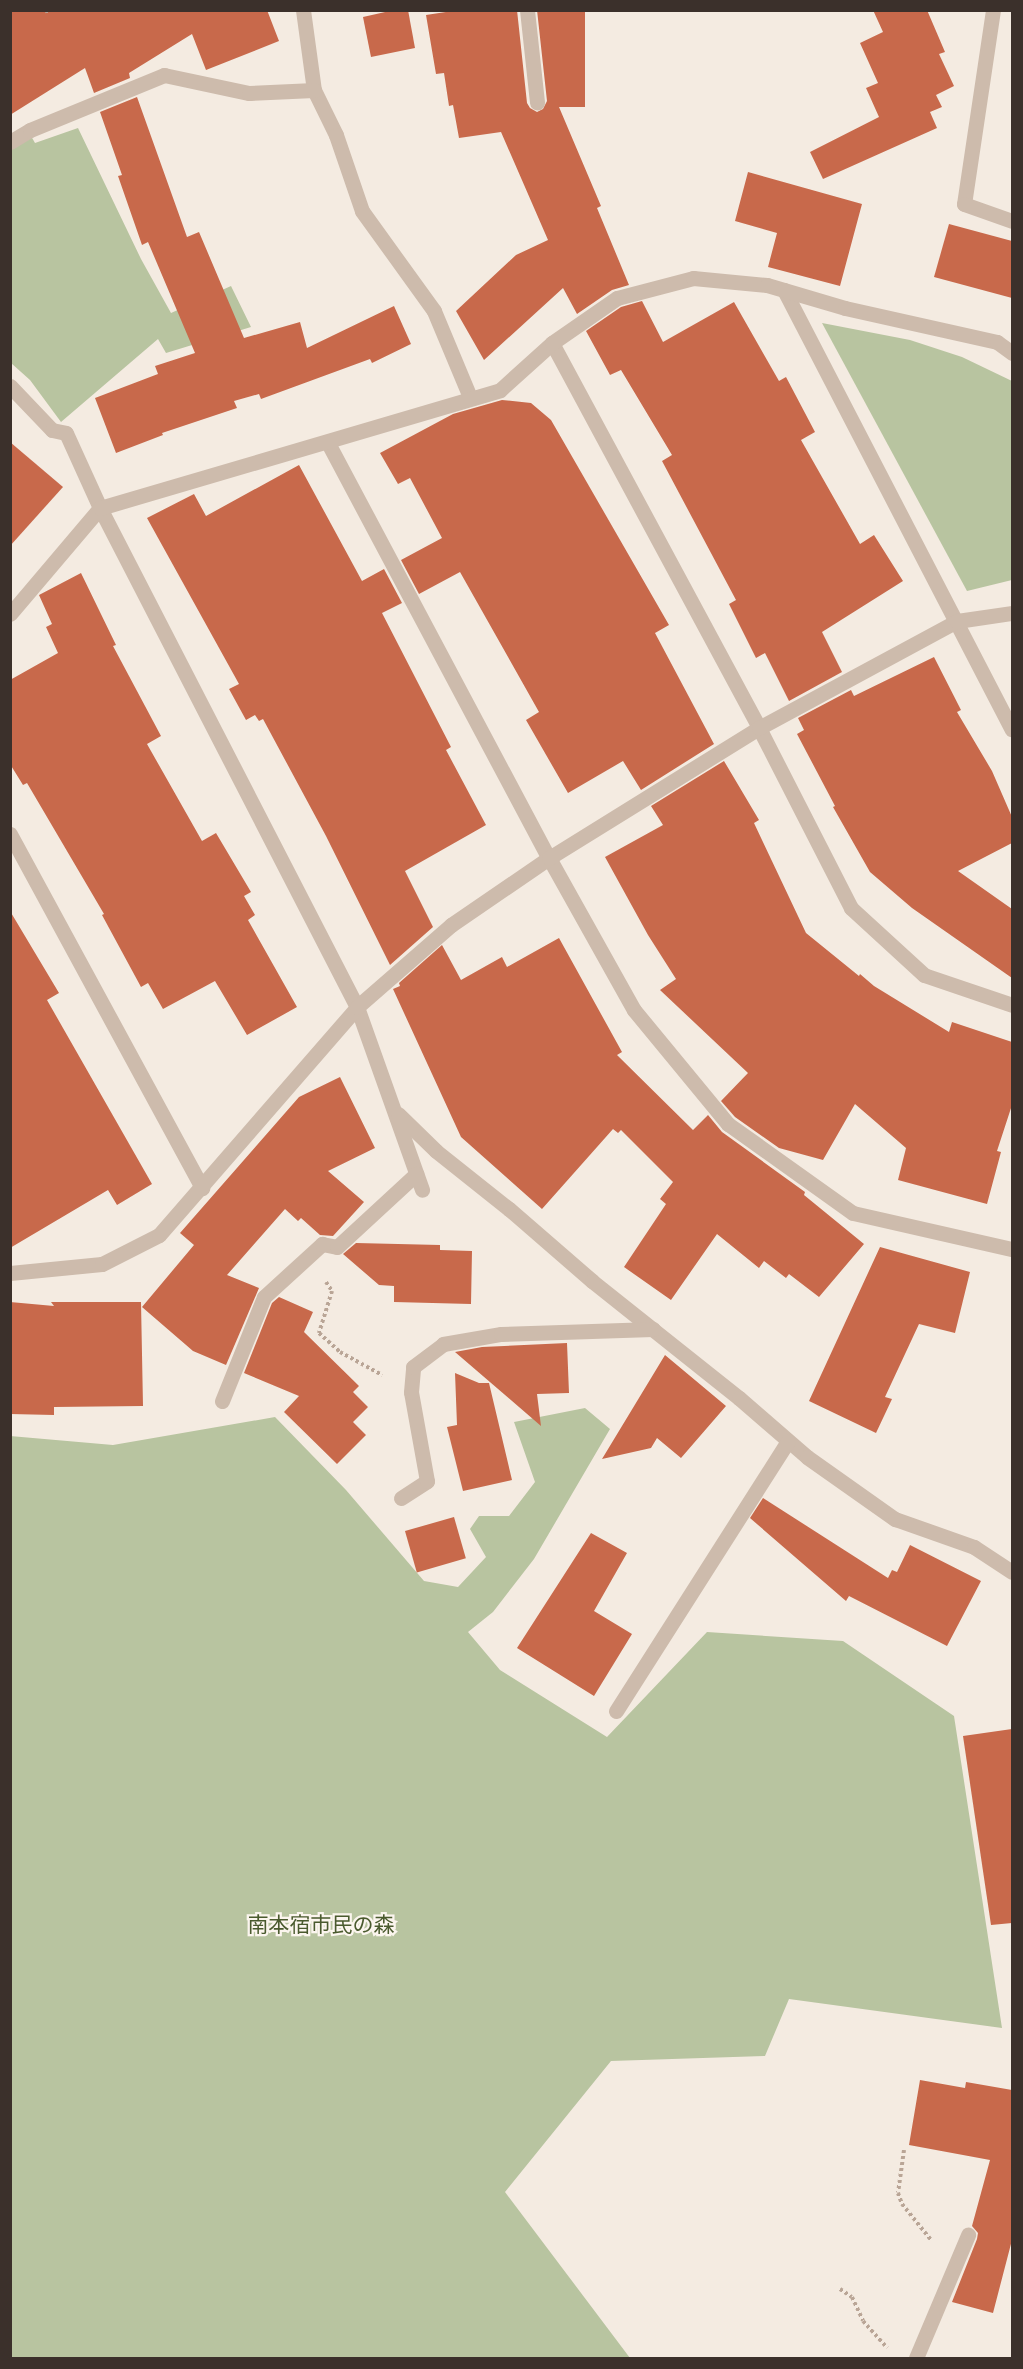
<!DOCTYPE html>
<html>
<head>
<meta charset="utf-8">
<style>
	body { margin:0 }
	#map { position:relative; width:1023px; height:2369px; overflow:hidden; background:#f4ebe1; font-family:"Varela Round","Noto Sans JP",sans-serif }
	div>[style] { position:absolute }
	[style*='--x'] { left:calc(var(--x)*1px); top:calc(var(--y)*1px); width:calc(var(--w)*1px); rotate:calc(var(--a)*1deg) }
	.green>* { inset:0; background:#b8c4a0 }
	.building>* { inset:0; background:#c8694b; transform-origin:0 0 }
	.path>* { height:4px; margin-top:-2px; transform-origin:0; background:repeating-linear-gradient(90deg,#b9a596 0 3px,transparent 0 6px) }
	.minor>* { height:15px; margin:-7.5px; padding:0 7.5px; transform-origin:7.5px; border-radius:7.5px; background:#cdbbac }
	span { translate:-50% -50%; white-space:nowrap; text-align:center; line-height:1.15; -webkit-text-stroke:4.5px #fbf5ee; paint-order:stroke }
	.park-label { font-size:21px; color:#4a5a2e }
	.frame { position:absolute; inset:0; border:12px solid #3b302b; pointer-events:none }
</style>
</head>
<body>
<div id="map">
	<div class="green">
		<i style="clip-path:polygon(78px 128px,141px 259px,171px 313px,231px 286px,251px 327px,166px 353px,158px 339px,61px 422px,30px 380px,11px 363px,10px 149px,31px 136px,35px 143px)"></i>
		<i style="clip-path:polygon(822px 323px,910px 340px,962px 357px,1012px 381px,1012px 580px,967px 591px)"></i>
		<i style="clip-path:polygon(585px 1408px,610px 1429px,534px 1559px,493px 1612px,468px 1632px,500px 1670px,607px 1737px,707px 1632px,843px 1641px,954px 1716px,1002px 2028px,789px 1999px,765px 2056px,611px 2061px,505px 2192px,630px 2358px,11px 2358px,10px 1436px,113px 1445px,275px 1417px,346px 1490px,424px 1581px,458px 1587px,486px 1557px,470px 1529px,479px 1516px,509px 1516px,535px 1482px,514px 1422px)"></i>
	</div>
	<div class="building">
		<i style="clip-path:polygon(10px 10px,267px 10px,279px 41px,206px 70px,192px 34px,129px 73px,130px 78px,94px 93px,85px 68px,10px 115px)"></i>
		<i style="clip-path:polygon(394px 10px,408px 10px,415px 48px,371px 57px,363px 17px)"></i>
		<i style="clip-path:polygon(459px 10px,517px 10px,527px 103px,530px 108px,537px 112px,543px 109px,547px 101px,537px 10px,585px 10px,585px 107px,559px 107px,601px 206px,597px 208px,629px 285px,612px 290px,577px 314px,563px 288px,484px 360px,456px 311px,516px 255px,548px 240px,501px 132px,459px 138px,453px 105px,449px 106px,444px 73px,436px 74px,426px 15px)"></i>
		<i style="clip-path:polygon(873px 10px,927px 10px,945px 52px,939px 54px,954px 86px,936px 95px,942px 107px,930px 112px,937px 128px,823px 179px,810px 152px,879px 117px,866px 88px,878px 83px,860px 43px,883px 32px)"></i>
		<i style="clip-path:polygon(137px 97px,187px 237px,199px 232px,244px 338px,300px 322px,307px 348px,394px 306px,411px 344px,372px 363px,370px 359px,261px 399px,259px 394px,234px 401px,237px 408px,162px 433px,163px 435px,116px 453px,95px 398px,158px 374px,155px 366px,195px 353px,148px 242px,142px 245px,118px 176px,122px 175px,100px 112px)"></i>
		<i style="clip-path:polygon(748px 172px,862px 204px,840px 286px,768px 267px,777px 233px,735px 221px)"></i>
		<i style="clip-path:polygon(949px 224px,1012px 241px,1012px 298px,934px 277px)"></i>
		<i style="clip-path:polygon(642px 301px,663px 342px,734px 302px,779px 381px,786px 377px,815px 432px,801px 440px,860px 544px,874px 535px,903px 581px,822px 632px,842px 672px,789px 701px,765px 653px,756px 658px,729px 604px,736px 600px,662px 461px,672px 455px,621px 370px,610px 375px,586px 331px,621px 307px)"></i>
		<i style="clip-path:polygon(502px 400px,531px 403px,551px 420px,669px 625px,655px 633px,714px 744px,641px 790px,623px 761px,568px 793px,526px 720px,539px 712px,460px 572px,419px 594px,401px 560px,442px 538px,410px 478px,398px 484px,380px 453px,453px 414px)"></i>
		<i style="clip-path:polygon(10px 442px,63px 487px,10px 546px)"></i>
		<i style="clip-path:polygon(299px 465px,362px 581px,384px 569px,402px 603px,382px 613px,451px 747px,446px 750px,486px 825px,405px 871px,433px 927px,390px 965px,326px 836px,263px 719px,259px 721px,255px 715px,246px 720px,229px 689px,239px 684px,147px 518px,194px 494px,206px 516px)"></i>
		<i style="clip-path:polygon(81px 573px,116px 645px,113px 646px,161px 736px,147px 744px,202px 841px,216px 833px,251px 892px,244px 896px,255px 915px,248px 920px,297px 1007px,247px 1035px,215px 981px,163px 1009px,148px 983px,141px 987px,102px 915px,104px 914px,27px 783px,23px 785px,10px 764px,10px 680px,58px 653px,46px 627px,52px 624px,39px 595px)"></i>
		<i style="clip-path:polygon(934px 657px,961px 710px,957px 712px,992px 771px,1012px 817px,1012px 843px,958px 871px,1012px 909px,1012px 978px,912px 908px,870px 872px,833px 807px,835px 806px,797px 734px,804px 730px,798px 718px,851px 690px,854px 696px)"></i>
		<i style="clip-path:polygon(724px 761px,759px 820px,754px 823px,806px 933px,859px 976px,860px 974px,874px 986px,949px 1032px,952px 1022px,1012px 1042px,1012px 1105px,997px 1151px,1001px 1152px,987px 1204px,898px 1180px,906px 1148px,855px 1104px,823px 1160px,779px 1148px,735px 1117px,721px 1101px,748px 1073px,660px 990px,676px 979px,648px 935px,605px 857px,663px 825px,651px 806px)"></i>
		<i style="clip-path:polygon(10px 911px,59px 993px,47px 1000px,152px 1184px,117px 1205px,108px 1190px,10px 1248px)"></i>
		<i style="clip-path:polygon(559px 938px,622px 1052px,617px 1055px,693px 1130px,708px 1115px,722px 1132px,805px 1192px,804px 1195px,864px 1244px,819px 1297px,789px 1274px,786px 1278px,764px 1261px,759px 1268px,717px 1234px,671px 1300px,624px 1267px,666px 1204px,660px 1199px,673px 1182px,621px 1130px,618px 1133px,613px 1129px,542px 1209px,461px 1137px,393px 989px,400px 986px,399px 983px,442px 945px,461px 980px,502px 957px,507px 967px)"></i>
		<i style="clip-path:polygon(340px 1077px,375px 1148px,328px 1171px,364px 1202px,333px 1236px,320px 1235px,301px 1218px,298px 1221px,285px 1209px,227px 1275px,259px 1288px,226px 1365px,193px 1351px,142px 1307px,194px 1245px,180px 1233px,299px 1097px)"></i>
		<i style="clip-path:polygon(356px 1243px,440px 1245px,440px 1250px,472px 1251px,471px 1304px,394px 1302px,394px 1286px,379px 1285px,343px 1254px)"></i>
		<i style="clip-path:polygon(880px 1247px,970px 1272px,955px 1333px,919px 1324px,885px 1397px,892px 1399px,876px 1433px,809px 1401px)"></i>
		<i style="clip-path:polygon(279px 1297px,313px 1312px,304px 1332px,359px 1386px,353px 1392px,368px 1407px,353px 1422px,366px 1435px,337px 1464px,284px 1412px,299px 1396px,244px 1373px,272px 1303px)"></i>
		<i style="clip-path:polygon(10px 1302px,54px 1306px,51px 1302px,141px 1302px,143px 1406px,54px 1407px,54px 1415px,10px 1414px)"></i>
		<i style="clip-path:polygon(567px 1343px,569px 1393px,537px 1394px,541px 1426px,455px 1352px,482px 1347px)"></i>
		<i style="clip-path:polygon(665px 1355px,726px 1406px,681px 1458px,657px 1438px,651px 1448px,602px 1459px)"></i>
		<i style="clip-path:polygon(455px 1373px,479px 1383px,489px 1383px,512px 1480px,463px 1491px,447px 1427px,457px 1425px)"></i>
		<i style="clip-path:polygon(763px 1498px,888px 1578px,892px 1570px,897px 1572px,910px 1545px,981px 1581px,947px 1646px,849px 1596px,846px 1601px,750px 1518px)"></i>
		<i style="left:454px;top:1517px;width:43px;height:51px;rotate:74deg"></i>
		<i style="clip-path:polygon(591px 1533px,627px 1553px,594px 1611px,632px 1634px,594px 1696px,517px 1648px)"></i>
		<i style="clip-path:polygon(1012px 1729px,1012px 1923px,991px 1925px,963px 1736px)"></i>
		<i style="clip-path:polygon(920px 2080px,965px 2088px,966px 2082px,1012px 2090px,1012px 2240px,993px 2313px,952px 2302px,977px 2239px,978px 2233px,972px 2226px,990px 2160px,909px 2145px)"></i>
	</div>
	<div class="path">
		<i style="--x:46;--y:10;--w:4;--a:56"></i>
		<i style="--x:326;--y:1282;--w:11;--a:56"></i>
		<i style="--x:332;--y:1291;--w:44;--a:107.2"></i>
		<i style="--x:319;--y:1333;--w:28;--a:42"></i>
		<i style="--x:340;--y:1352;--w:48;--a:28.7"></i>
		<i style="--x:904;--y:2150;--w:43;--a:97.9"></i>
		<i style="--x:898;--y:2193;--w:12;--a:70"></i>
		<i style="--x:902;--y:2204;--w:46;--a:51.1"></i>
		<i style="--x:840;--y:2289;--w:14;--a:34"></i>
		<i style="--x:852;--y:2297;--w:26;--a:65"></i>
		<i style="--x:863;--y:2321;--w:36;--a:48"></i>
	</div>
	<div class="minor">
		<i style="--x:303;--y:10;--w:81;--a:82.2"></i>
		<i style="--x:314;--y:90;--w:50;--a:63.9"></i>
		<i style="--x:336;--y:135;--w:80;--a:71.1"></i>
		<i style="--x:362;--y:211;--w:123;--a:54.2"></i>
		<i style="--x:434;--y:311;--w:93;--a:67.3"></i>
		<i style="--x:527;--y:10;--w:93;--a:83.8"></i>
		<i style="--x:993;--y:10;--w:196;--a:98.5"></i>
		<i style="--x:964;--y:204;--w:51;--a:19.5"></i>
		<i style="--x:10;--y:142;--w:23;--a:-31"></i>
		<i style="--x:30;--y:130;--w:145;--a:-22.3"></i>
		<i style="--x:164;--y:75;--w:87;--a:12"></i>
		<i style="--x:249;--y:93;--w:65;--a:-2.6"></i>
		<i style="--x:784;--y:290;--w:495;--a:62.6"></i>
		<i style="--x:552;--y:343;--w:437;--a:61.7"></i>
		<i style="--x:759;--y:728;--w:202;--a:62.9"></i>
		<i style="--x:851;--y:908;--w:99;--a:42.5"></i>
		<i style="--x:924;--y:975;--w:93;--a:18.8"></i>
		<i style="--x:10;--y:386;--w:61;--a:46.3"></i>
		<i style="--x:52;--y:430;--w:14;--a:12"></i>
		<i style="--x:66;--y:433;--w:82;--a:65.6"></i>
		<i style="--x:100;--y:508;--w:561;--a:62.75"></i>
		<i style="--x:357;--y:1007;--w:194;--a:70.4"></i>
		<i style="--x:328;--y:443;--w:470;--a:62"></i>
		<i style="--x:549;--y:858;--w:174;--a:60.8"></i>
		<i style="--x:634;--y:1010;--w:148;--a:50.5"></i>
		<i style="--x:728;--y:1124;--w:153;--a:35.5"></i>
		<i style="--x:853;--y:1213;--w:163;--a:12.8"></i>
		<i style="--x:10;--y:614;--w:139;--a:-49.7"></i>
		<i style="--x:100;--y:508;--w:417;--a:-16.4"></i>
		<i style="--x:500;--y:390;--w:70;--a:-42.1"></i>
		<i style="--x:552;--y:343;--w:79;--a:-34.7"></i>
		<i style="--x:617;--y:298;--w:79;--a:-14.7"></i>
		<i style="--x:693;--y:278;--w:74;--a:5.4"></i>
		<i style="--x:767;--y:285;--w:81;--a:16.4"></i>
		<i style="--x:845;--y:308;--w:156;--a:12.6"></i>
		<i style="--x:997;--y:342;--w:19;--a:36"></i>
		<i style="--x:10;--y:834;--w:403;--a:61.5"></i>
		<i style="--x:398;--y:1114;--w:53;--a:44.2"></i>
		<i style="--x:436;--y:1151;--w:93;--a:38.5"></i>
		<i style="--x:509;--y:1209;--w:110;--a:40.9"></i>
		<i style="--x:592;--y:1281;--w:188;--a:38.5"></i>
		<i style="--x:739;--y:1398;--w:90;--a:40.9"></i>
		<i style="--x:807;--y:1457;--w:108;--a:35.2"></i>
		<i style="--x:895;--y:1519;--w:84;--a:19.5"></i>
		<i style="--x:974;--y:1547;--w:45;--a:33.3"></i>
		<i style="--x:10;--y:1273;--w:92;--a:-5.6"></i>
		<i style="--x:102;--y:1264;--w:64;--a:-27"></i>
		<i style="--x:159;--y:1235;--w:302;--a:-49"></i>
		<i style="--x:357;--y:1007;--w:125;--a:-41.1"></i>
		<i style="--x:451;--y:925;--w:119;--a:-34.4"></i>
		<i style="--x:549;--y:858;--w:247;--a:-31.8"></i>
		<i style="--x:759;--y:728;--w:225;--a:-28.4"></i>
		<i style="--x:957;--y:621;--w:56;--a:-8.3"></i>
		<i style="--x:222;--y:1401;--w:112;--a:-68"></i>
		<i style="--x:264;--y:1297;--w:79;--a:-42.4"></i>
		<i style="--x:322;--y:1244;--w:15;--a:11"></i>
		<i style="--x:337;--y:1247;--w:108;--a:-42.7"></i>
		<i style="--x:401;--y:1498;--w:31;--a:-33"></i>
		<i style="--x:427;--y:1481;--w:90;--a:-100.2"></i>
		<i style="--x:411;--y:1392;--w:25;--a:-85"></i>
		<i style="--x:413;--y:1367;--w:38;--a:-37"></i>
		<i style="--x:443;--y:1344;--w:59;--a:-9.8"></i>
		<i style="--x:501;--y:1334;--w:152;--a:-1.9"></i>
		<i style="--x:616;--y:1711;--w:320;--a:-57.5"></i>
		<i style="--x:916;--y:2358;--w:134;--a:-67.1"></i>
	</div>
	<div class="park-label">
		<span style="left:321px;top:1926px">南本宿市民の森</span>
	</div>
	<div class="frame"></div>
</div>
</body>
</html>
